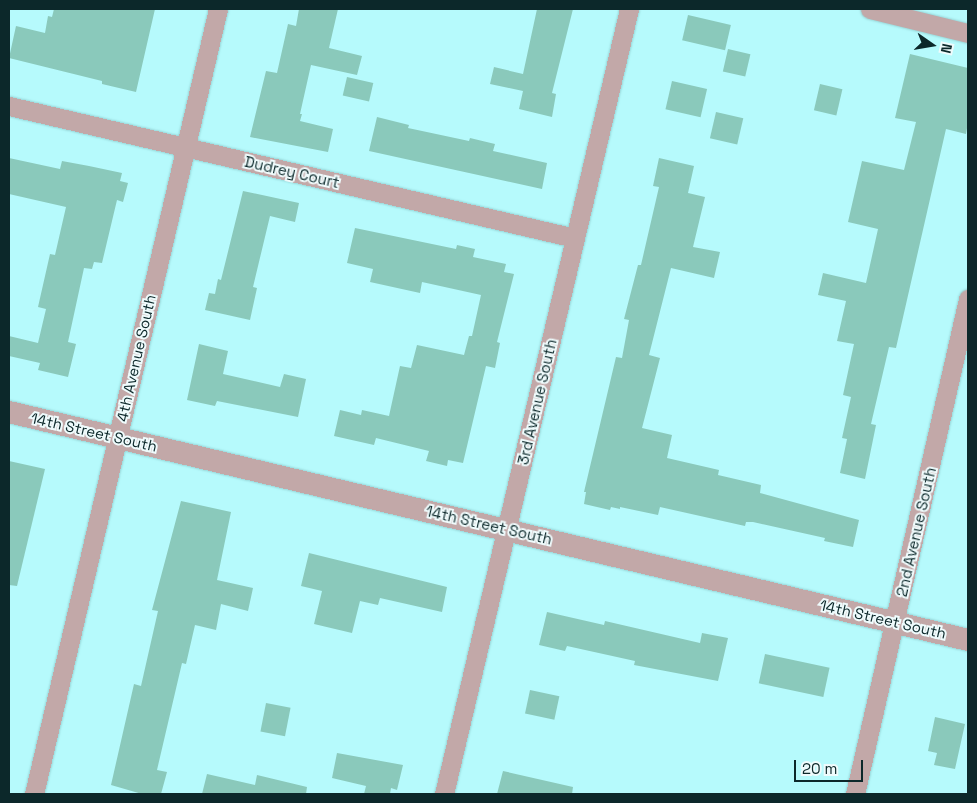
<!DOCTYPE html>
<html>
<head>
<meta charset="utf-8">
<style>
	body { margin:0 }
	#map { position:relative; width:977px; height:803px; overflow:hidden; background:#b6fafc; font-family:"Space Grotesk",sans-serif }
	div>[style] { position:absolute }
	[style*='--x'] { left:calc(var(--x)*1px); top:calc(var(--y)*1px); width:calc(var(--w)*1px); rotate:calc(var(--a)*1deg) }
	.building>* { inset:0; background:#8ac9bb; transform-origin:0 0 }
	.roads { filter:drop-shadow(0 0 1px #97d4d6) drop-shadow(0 0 1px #97d4d6) }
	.minor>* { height:19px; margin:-9.5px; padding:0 9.5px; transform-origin:9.5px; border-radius:9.5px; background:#c2a8a8 }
	.tertiary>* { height:22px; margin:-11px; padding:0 11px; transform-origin:11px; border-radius:11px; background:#c2a8a8 }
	span { translate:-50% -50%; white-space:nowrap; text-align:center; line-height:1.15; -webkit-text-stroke:4px #effbfc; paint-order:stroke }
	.street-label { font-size:15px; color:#0c282a }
	.frame { position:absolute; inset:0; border:10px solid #0c282a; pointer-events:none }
	.north { position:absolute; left:907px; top:20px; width:50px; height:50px; -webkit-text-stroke:4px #effbfc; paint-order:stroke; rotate:103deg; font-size:14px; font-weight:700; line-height:20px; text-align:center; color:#0c282a }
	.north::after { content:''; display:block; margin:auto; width:18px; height:22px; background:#0c282a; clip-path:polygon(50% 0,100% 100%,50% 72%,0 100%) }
	.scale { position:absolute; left:794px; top:760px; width:69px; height:22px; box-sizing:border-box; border:2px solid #0c282a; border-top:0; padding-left:6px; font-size:15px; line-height:18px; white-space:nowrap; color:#0c282a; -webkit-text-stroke:4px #effbfc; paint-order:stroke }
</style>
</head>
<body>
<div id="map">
	<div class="building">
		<i style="clip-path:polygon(54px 9px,155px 9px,136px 92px,102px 84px,102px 81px,9px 58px,16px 26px,45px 33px,48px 16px,52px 17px)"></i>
		<i style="clip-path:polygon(299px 9px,338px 9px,329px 48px,362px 56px,357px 75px,311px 65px,300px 114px,302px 114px,300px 121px,333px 129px,328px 152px,250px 137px,266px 71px,277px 73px,288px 24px,296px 26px)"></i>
		<i style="clip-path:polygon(537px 9px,573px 9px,552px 93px,556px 94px,552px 117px,519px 109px,523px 91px,490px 84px,494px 67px,523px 74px)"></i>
		<i style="left:688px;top:15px;width:44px;height:26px;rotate:13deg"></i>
		<i style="left:728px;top:49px;width:23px;height:23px;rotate:13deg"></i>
		<i style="clip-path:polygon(910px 54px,968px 68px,968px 122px,966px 134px,946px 129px,896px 348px,889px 347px,871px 424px,876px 425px,865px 479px,840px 473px,847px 439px,842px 438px,851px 397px,843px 395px,854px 344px,837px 341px,846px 301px,818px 295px,823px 273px,866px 283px,878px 229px,848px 222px,862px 161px,904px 170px,916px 122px,895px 118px)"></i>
		<i style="left:347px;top:77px;width:27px;height:19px;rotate:13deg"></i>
		<i style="left:672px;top:81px;width:36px;height:29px;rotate:13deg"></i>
		<i style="left:820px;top:84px;width:23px;height:27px;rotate:13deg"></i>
		<i style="left:716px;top:112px;width:28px;height:27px;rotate:13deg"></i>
		<i style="clip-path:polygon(377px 117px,409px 125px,408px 128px,469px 141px,470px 138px,495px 144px,493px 151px,547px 163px,542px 189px,369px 151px)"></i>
		<i style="clip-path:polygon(9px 158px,60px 169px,62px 161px,89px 166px,122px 173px,120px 181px,128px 183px,123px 202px,117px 200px,102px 263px,94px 262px,92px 269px,84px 268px,68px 342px,76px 344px,68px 377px,38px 370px,40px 363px,9px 356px,9px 336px,38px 343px,46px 309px,38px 307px,50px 254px,55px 255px,66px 207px,9px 194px)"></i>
		<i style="clip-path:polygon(659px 158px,694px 166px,688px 193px,705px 197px,693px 247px,720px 252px,714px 278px,671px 268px,649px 355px,660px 358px,642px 428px,672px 435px,667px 458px,719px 470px,718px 475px,761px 485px,760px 493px,859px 520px,853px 547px,824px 541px,825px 538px,753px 522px,746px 522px,745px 526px,660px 507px,658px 515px,620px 507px,620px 509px,611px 507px,610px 510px,584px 504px,586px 492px,584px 492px,616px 357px,622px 358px,629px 320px,624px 319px,638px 265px,641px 265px,659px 187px,653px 186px)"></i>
		<i style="clip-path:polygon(243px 191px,299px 203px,295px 222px,270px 216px,253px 287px,257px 288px,250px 320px,205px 310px,209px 293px,215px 294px,218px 279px,221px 280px)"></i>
		<i style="clip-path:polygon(355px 228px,456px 249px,457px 245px,475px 249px,473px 257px,506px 264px,504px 272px,514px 274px,497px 342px,500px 343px,495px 368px,486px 366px,463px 463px,448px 460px,447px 466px,426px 461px,429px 451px,376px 438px,374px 445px,334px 436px,340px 410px,361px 415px,362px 410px,389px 416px,400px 366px,411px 368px,417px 345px,464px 355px,469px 336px,472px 336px,481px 295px,422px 282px,420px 293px,370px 282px,373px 269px,347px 263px)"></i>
		<i style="clip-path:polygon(199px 344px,228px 351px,223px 374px,280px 387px,284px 374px,306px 379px,298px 417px,217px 401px,215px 406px,187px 400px)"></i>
		<i style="clip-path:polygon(9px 461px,45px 469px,17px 586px,9px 585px)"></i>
		<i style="clip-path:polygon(181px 501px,231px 512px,217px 580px,253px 588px,248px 611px,221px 604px,216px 630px,195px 625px,186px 664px,182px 663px,157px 770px,167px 772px,161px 794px,142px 794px,111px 785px,134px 684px,141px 686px,158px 611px,152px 610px)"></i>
		<i style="clip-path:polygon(309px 553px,447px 587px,442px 612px,380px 598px,378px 605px,360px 601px,352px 633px,314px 624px,322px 591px,301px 586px)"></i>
		<i style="clip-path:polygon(547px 612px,604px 625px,605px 621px,700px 643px,702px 633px,728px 638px,718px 681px,634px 665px,635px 661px,567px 646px,565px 651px,539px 645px)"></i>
		<i style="left:765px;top:654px;width:66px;height:30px;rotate:12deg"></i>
		<i style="left:530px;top:690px;width:30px;height:24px;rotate:12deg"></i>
		<i style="left:266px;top:703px;width:25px;height:29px;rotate:11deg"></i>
		<i style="clip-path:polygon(935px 717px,965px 724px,955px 769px,934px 765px,937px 753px,928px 751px)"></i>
		<i style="clip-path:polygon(337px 753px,403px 765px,397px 790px,391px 788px,390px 794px,364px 794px,366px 786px,332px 778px)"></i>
		<i style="clip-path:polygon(503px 771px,573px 787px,572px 794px,497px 794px)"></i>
		<i style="clip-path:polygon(207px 774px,255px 785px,257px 775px,307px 787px,306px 794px,202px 794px)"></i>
	</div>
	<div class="roads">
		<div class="minor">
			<i style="--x:870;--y:9;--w:101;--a:13.8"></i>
			<i style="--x:9;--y:106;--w:581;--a:13.13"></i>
			<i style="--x:34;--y:794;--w:806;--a:-76.81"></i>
			<i style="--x:444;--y:794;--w:807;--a:-76.74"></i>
			<i style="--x:855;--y:794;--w:508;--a:-77.14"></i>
		</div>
		<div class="tertiary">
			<i style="--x:9;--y:412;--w:986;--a:13.37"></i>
		</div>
	</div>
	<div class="street-label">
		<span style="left:292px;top:172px;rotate:13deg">Dudrey Court</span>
		<span style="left:136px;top:358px;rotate:-77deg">4th Avenue South</span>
		<span style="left:537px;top:402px;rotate:-77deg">3rd Avenue South</span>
		<span style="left:94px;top:432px;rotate:13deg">14th Street South</span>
		<span style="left:489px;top:525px;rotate:13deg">14th Street South</span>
		<span style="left:916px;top:532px;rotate:-77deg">2nd Avenue South</span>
		<span style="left:883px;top:619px;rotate:13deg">14th Street South</span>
	</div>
	<div class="frame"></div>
	<div class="north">N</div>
	<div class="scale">20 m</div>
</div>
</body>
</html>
